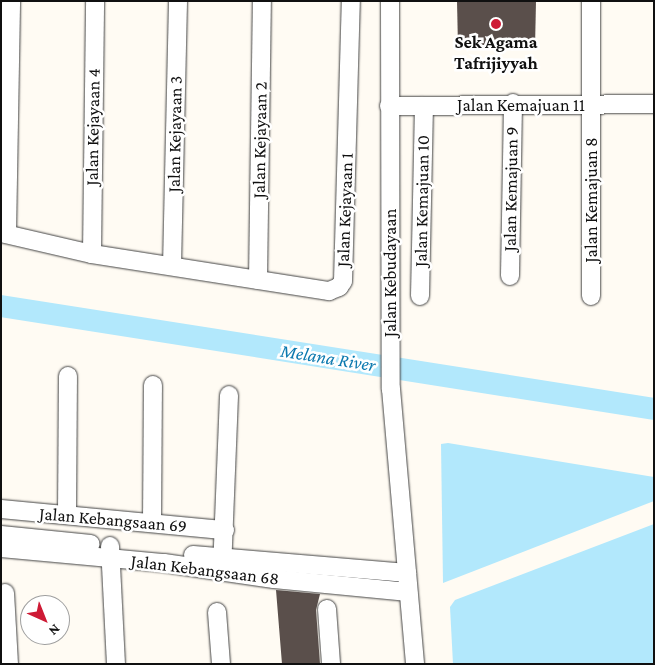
<!DOCTYPE html>
<style>
body{margin:0}
#map{position:relative;width:655px;height:665px;overflow:hidden;background:#fffbf3;font-family:"Crimson Pro",serif}
div>[style]{position:absolute}
.water>*{inset:0;background:#b2e8fc}
.river>*{height:22px;margin:-11px;padding:0 11px;transform-origin:11px;border-radius:11px;background:#b2e8fc}
.building>*{inset:0;background:#5a4f4b}
.roads{filter:drop-shadow(0 0 1px #434343) drop-shadow(0 0 1px #434343)}
.minor>*{height:18px;margin:-9px;padding:0 9px;transform-origin:9px;border-radius:9px;background:#fff}
.dots>*{width:14px;height:14px;translate:-50% -50%;box-sizing:border-box;border:2px solid #fff;border-radius:50%}
span{translate:-50% -50%;white-space:nowrap;text-align:center;line-height:1.15;-webkit-text-stroke:5px #fff;paint-order:stroke}
.poi-label{font-size:18px;color:#101010;font-weight:700}
.street-label{font-size:18px;color:#101010}
.water-label{font-size:19px;color:#0c79af;font-style:italic}
.frame{position:absolute;inset:0;border:2px solid #101010;pointer-events:none}
.north{position:absolute;left:20px;top:595px;width:50px;height:50px;box-sizing:border-box;background:#fff;border:1px solid #9f9f9f;border-radius:50%;rotate:136deg;font-size:14px;font-weight:700;line-height:20px;text-align:center;color:#101010}
.north::after{content:'';display:block;margin:auto;width:18px;height:22px;background:#ce1a35;clip-path:polygon(50% 0,100% 100%,50% 72%,0 100%)}
</style>
<div id="map">
<div class="water">
<div style="clip-path:polygon(448px 443px,654px 477px,654px 501px,443px 583px,441px 444px)"></div>
<div style="clip-path:polygon(654px 524px,654px 664px,453px 664px,450px 607px,455px 600px)"></div>
</div>
<div class="river">
<div style="left:1px;top:306px;width:661px;rotate:8.96deg"></div>
</div>
<div class="building">
<div style="clip-path:polygon(457px 1px,536px 1px,535px 48px,458px 47px)"></div>
<div style="clip-path:polygon(276px 590px,320px 594px,316px 610px,320px 664px,282px 664px)"></div>
</div>
<div class="roads">
<div class="minor">
<div style="left:390px;top:1px;width:388px;rotate:89.9deg"></div>
<div style="left:391px;top:389px;width:276px;rotate:85deg"></div>
<div style="left:389px;top:106px;width:265px;rotate:-0.4deg"></div>
<div style="left:1px;top:233px;width:93px;rotate:13deg"></div>
<div style="left:92px;top:254px;width:240px;rotate:8.9deg"></div>
<div style="left:329px;top:291px;width:11px;rotate:-22deg"></div>
<div style="left:339px;top:287px;width:7px;rotate:-56deg"></div>
<div style="left:343px;top:281px;width:280px;rotate:-88.4deg"></div>
<div style="left:7px;top:234px;width:233px;rotate:-89deg"></div>
<div style="left:92px;top:254px;width:253px;rotate:-89.3deg"></div>
<div style="left:172px;top:266px;width:265px;rotate:-88.7deg"></div>
<div style="left:510px;top:276px;width:173px;rotate:-89deg"></div>
<div style="left:258px;top:280px;width:279px;rotate:-89.2deg"></div>
<div style="left:420px;top:296px;width:190px;rotate:-88.8deg"></div>
<div style="left:591px;top:296px;width:295px;rotate:-90deg"></div>
<div style="left:1px;top:509px;width:225px;rotate:5.4deg"></div>
<div style="left:67px;top:515px;width:139px;rotate:-89.6deg"></div>
<div style="left:152px;top:523px;width:138px;rotate:-89.6deg"></div>
<div style="left:1px;top:535px;width:90px;rotate:5.7deg"></div>
<div style="left:110px;top:546px;width:118px;rotate:87.1deg"></div>
<div style="left:1px;top:548px;width:164px;rotate:5.3deg"></div>
<div style="left:164px;top:563px;width:111px;rotate:8.3deg"></div>
<div style="left:274px;top:579px;width:135px;rotate:5.5deg"></div>
<div style="left:193px;top:555px;width:215px;rotate:4.8deg"></div>
<div style="left:222px;top:570px;width:175px;rotate:-87.7deg"></div>
<div style="left:5px;top:593px;width:71px;rotate:86.8deg"></div>
<div style="left:327px;top:609px;width:55px;rotate:85.8deg"></div>
<div style="left:217px;top:612px;width:52px;rotate:85.6deg"></div>
</div>
</div>
<div class="dots">
<div style="left:496px;top:24px;background:#ce1a35"></div>
</div>
<div class="poi-label">
<span style="left:496px;top:53px">Sek Agama<br>Tafrijiyyah</span>
</div>
<div class="street-label">
<span style="left:521px;top:105px">Jalan Kemajuan 11</span>
<span style="left:93px;top:127px;rotate:-89deg">Jalan Kejayaan 4</span>
<span style="left:175px;top:134px;rotate:-89deg">Jalan Kejayaan 3</span>
<span style="left:260px;top:140px;rotate:-89deg">Jalan Kejayaan 2</span>
<span style="left:511px;top:189px;rotate:-89deg">Jalan Kemajuan 9</span>
<span style="left:591px;top:200px;rotate:-90deg">Jalan Kemajuan 8</span>
<span style="left:422px;top:201px;rotate:-89deg">Jalan Kemajuan 10</span>
<span style="left:345px;top:210px;rotate:-88deg">Jalan Kejayaan 1</span>
<span style="left:390px;top:273px;rotate:-90deg">Jalan Kebudayaan</span>
<span style="left:113px;top:520px;rotate:5deg">Jalan Kebangsaan 69</span>
<span style="left:205px;top:570px;rotate:7deg">Jalan Kebangsaan 68</span>
</div>
<div class="water-label">
<span style="left:328px;top:358px;rotate:9deg">Melana River</span>
</div>
<div class="frame"></div>
<div class="north">N</div>
</div>
